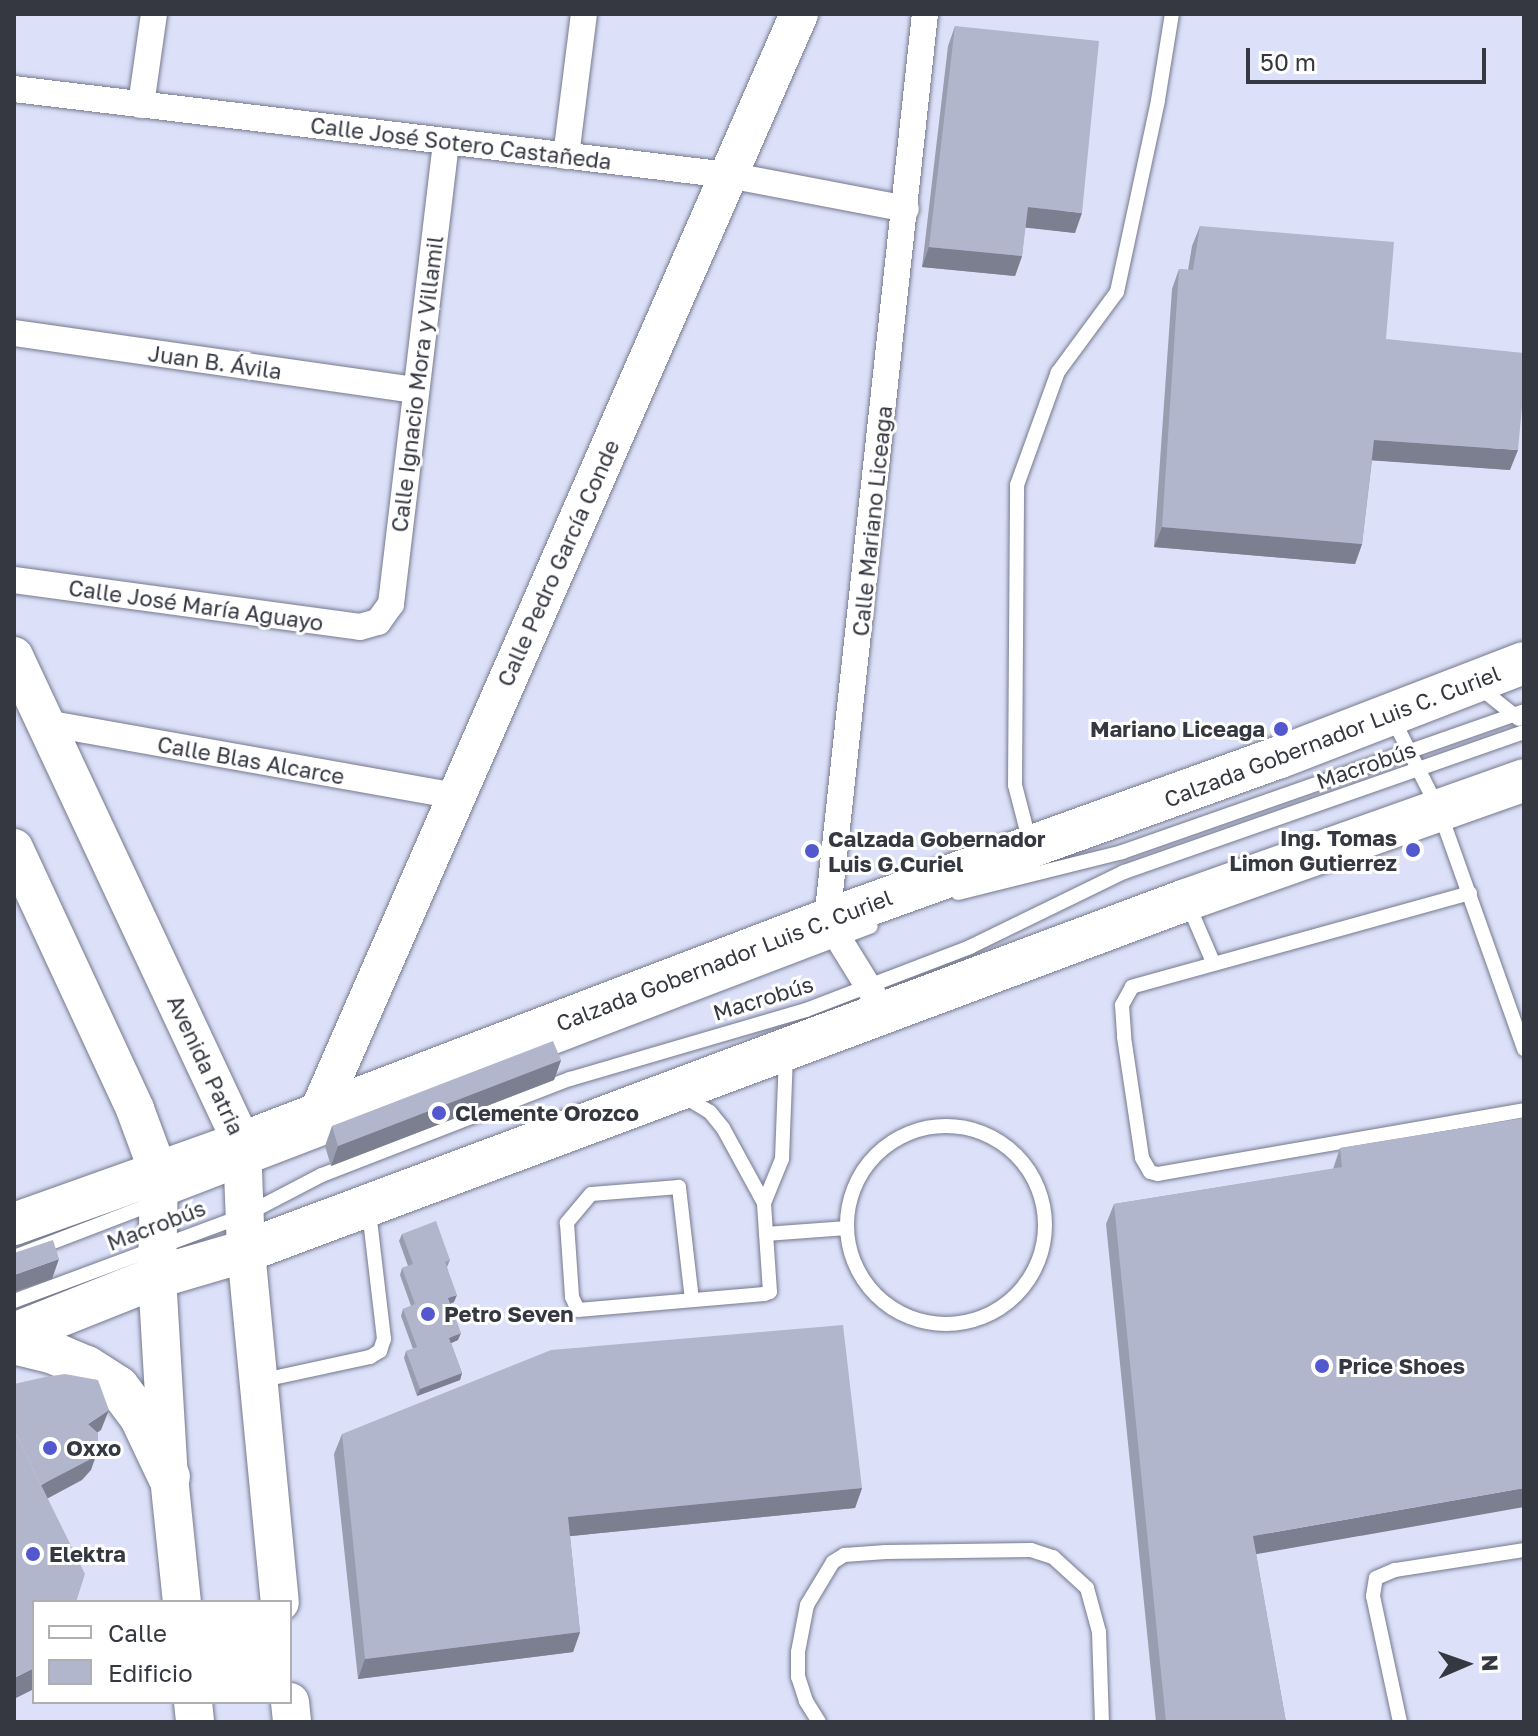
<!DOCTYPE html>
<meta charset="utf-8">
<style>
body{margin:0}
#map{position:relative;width:1538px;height:1736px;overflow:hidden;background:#dce1f9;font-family:"Golos Text",sans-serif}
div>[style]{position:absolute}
.roads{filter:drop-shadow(0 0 2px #75798e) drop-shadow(0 0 2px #75798e)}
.lane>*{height:14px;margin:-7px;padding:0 7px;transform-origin:7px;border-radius:7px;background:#fff}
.lane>.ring{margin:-7px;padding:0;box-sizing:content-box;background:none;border:14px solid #fff;border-radius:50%}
.street>*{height:26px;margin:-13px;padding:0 13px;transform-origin:13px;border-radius:13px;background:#fff}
.secondary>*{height:38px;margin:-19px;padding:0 19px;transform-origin:19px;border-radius:19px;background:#fff}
.primary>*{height:42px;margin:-21px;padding:0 21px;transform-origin:21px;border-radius:21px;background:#fff}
.wall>*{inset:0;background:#989db0}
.shaded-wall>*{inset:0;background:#7c7f90}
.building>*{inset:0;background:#b1b6cd}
.dots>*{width:22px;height:22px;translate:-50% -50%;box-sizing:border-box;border:4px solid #fff;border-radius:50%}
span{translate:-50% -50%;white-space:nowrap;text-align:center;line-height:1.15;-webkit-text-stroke:6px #fff;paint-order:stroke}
.street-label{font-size:22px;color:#353741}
.poi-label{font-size:22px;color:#353741;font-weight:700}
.right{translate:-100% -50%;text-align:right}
.left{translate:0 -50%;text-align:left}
.frame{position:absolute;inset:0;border:16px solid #353741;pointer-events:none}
.legend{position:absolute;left:32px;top:1600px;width:260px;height:104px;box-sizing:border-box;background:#fff;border:2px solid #aeafb3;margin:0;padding:10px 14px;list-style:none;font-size:24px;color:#353741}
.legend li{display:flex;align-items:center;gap:16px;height:40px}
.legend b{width:40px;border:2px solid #aeafb3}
.north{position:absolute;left:1426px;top:1624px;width:80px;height:80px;-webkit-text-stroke:6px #fff;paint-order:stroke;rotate:88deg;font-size:22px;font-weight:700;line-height:32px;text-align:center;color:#353741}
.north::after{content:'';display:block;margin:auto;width:28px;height:36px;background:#353741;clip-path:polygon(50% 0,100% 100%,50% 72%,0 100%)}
.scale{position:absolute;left:1246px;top:48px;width:240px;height:36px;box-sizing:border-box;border:4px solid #353741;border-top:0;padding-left:10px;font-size:24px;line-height:28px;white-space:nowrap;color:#353741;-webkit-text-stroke:6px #fff;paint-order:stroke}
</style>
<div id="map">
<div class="roads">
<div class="lane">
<div style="left:1479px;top:687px;width:51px;rotate:38.7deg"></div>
<div style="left:1393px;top:719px;width:102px;rotate:63.2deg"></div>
<div style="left:1439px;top:810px;width:254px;rotate:70.4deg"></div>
<div style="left:1030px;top:843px;width:60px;rotate:-104.5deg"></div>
<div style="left:1015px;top:785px;width:300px;rotate:-89.6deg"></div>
<div style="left:1017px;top:485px;width:120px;rotate:-70.1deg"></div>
<div style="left:1058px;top:372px;width:99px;rotate:-53.6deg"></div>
<div style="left:1117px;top:292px;width:196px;rotate:-77.9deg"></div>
<div style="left:1158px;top:100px;width:87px;rotate:-80.8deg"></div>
<div style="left:958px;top:893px;width:169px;rotate:-14deg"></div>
<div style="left:1122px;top:852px;width:426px;rotate:-19.3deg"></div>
<div style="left:1470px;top:893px;width:351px;rotate:164.5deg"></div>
<div style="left:1132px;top:987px;width:21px;rotate:119deg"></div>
<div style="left:1122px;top:1005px;width:32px;rotate:86deg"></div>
<div style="left:1124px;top:1037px;width:122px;rotate:81.5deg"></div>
<div style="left:1142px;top:1158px;width:16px;rotate:60deg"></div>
<div style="left:1150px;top:1172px;width:8px;rotate:14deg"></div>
<div style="left:1158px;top:1174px;width:372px;rotate:-9.9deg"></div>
<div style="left:1188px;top:904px;width:63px;rotate:66.7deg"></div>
<div style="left:539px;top:1053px;width:355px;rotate:-20.9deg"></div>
<div style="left:685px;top:1097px;width:29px;rotate:31deg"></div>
<div style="left:710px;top:1112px;width:21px;rotate:51deg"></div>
<div style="left:723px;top:1128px;width:85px;rotate:61.3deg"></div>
<div class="ring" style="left:847px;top:1126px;width:184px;height:184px"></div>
<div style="left:766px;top:1234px;width:81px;rotate:-4.2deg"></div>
<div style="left:14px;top:1257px;width:355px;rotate:-21deg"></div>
<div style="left:692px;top:1300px;width:114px;rotate:-96.6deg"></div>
<div style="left:679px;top:1187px;width:88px;rotate:175.5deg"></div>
<div style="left:591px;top:1194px;width:38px;rotate:130deg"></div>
<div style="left:567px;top:1223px;width:74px;rotate:86.1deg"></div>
<div style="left:572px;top:1297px;width:14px;rotate:65deg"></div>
<div style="left:578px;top:1310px;width:187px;rotate:-4.9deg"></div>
<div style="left:764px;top:1294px;width:6px;rotate:-18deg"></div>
<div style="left:770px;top:1292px;width:89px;rotate:-93.9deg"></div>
<div style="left:764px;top:1203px;width:48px;rotate:-67.8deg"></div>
<div style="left:782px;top:1159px;width:103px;rotate:-87.8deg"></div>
<div style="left:14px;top:1301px;width:246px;rotate:-20.4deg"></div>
<div style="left:245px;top:1215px;width:87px;rotate:-27.5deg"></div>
<div style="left:322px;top:1175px;width:266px;rotate:-21.2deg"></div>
<div style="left:570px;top:1079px;width:246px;rotate:-16.3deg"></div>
<div style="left:806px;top:1010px;width:176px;rotate:-21deg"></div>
<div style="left:970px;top:947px;width:171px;rotate:-26deg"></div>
<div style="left:1124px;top:872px;width:424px;rotate:-19.3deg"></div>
<div style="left:259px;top:1381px;width:114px;rotate:-12.2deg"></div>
<div style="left:370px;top:1357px;width:12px;rotate:-31deg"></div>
<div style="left:380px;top:1351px;width:13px;rotate:-72deg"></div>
<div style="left:384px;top:1339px;width:129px;rotate:-96.7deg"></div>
<div style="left:819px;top:1722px;width:25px;rotate:-122deg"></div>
<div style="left:806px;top:1701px;width:25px;rotate:-108deg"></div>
<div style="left:798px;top:1677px;width:25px;rotate:-90deg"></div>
<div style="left:798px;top:1652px;width:48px;rotate:-79.2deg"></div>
<div style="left:807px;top:1605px;width:50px;rotate:-58.8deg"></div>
<div style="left:833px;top:1562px;width:13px;rotate:-32deg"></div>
<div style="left:844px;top:1555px;width:42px;rotate:-4.1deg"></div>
<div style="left:886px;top:1552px;width:145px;rotate:-0.8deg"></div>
<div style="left:1031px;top:1550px;width:23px;rotate:18deg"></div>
<div style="left:1053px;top:1557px;width:46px;rotate:42.4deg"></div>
<div style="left:1087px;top:1588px;width:46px;rotate:74.7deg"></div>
<div style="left:1099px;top:1632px;width:90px;rotate:88.1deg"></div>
<div style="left:1400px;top:1722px;width:129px;rotate:-102.1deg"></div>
<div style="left:1373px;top:1596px;width:18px;rotate:-81deg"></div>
<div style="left:1376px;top:1578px;width:21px;rotate:-23deg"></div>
<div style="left:1395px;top:1570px;width:131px;rotate:-8.8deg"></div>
</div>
<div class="street">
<div style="left:14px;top:89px;width:719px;rotate:6.87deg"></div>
<div style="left:728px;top:175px;width:181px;rotate:10.8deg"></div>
<div style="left:141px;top:105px;width:92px;rotate:-81.9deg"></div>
<div style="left:566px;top:156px;width:143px;rotate:-82.8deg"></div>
<div style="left:14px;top:333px;width:405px;rotate:8.1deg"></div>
<div style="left:14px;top:580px;width:349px;rotate:7.7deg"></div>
<div style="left:360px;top:627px;width:19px;rotate:-16deg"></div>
<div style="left:378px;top:622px;width:22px;rotate:-54deg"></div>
<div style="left:391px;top:604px;width:466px;rotate:-83.2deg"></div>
<div style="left:46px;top:723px;width:415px;rotate:10.1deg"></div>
<div style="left:884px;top:1012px;width:108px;rotate:-121.8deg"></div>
<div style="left:827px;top:920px;width:911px;rotate:-83.83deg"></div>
</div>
<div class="secondary">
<div style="left:14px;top:656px;width:538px;rotate:64.91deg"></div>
<div style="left:242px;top:1143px;width:108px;rotate:87.9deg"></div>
<div style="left:246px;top:1251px;width:353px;rotate:84.5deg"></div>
<div style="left:14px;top:848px;width:288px;rotate:65.1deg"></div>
<div style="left:135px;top:1109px;width:69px;rotate:69.7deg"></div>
<div style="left:159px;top:1174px;width:103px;rotate:91.1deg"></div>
<div style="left:157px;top:1277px;width:200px;rotate:86.6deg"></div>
<div style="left:169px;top:1477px;width:126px;rotate:84.1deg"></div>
<div style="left:318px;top:1113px;width:1200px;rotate:-66.36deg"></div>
<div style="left:193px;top:1702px;width:20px;rotate:84deg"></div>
<div style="left:290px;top:1702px;width:20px;rotate:84deg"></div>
</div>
<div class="primary">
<div style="left:14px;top:1224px;width:242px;rotate:-19.6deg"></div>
<div style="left:242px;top:1143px;width:626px;rotate:-20.87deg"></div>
<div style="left:827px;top:920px;width:481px;rotate:-19.8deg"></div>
<div style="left:1280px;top:757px;width:261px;rotate:-21.1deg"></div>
<div style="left:14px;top:1334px;width:154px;rotate:-21.7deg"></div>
<div style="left:157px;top:1277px;width:93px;rotate:-16.3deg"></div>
<div style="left:246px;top:1251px;width:1003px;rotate:-20.48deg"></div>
<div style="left:1186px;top:900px;width:359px;rotate:-19.5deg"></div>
<div style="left:14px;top:1343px;width:38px;rotate:14deg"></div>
<div style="left:51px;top:1352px;width:39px;rotate:23deg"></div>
<div style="left:87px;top:1367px;width:37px;rotate:33deg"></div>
<div style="left:118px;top:1387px;width:39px;rotate:53deg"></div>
<div style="left:141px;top:1418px;width:65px;rotate:64.6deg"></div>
</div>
</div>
<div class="wall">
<div style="clip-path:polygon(955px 26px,1075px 233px,1025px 227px,1022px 256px,1015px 276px,922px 267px,948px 46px)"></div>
<div style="clip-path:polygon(1200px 226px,1386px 339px,1510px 470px,1372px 460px,1362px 544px,1355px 564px,1154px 547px,1172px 289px,1179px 269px,1188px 270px,1192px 246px)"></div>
<div style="clip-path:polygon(561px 1060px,554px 1080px,331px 1166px,325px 1146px,332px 1126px)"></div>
<div style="clip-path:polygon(1524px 1118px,1256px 1554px,1286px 1722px,1156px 1722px,1106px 1224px,1114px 1204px,1333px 1169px,1340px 1148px)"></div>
<div style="clip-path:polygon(402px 1234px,450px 1260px,447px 1267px,454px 1302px,450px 1304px,458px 1340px,451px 1343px,462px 1373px,460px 1380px,417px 1396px,404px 1358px,406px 1351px,413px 1349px,401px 1316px,403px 1309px,411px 1306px,400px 1275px,402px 1268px,408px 1266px,399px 1241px)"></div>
<div style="clip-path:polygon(342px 1434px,862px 1488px,855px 1508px,570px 1536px,580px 1632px,573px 1652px,358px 1679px,334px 1454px)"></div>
</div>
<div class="shaded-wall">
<div style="clip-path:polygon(1028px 207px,1082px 213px,1075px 233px,1020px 227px)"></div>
<div style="clip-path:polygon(929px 247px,1022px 256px,1015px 276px,922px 267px)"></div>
<div style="clip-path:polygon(1374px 440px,1518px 450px,1510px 470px,1367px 460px)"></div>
<div style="clip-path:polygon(1162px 527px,1362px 544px,1355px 564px,1154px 547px)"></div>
<div style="clip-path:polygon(561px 1060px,554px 1080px,331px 1166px,338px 1146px)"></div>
<div style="clip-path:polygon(59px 1259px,52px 1279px,14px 1292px,14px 1275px)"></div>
<div style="clip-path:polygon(457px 1295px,454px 1302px,446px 1305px,448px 1298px)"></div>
<div style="clip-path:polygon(461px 1333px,458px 1340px,447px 1345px,449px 1338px)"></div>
<div style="clip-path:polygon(462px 1373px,460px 1380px,417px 1396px,420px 1389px)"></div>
<div style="clip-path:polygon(109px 1410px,101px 1430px,81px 1444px,88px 1424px)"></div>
<div style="clip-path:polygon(98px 1450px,91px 1470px,82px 1480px,28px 1509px,35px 1489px)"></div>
<div style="clip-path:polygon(862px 1488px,855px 1508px,561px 1537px,568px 1517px)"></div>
<div style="clip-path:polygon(1524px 1488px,1524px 1507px,1246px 1556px,1253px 1536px)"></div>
<div style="clip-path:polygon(580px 1632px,573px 1652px,358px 1679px,365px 1659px)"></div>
<div style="clip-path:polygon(34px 1668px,34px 1689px,14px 1699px,14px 1678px)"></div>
</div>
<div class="building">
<div style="clip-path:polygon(955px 26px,1099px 41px,1082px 213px,1028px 207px,1022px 256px,929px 247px)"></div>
<div style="clip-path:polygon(1200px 226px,1394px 242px,1386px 339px,1524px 353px,1524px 385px,1518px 450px,1374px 440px,1362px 544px,1162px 527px,1179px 269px,1193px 270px)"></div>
<div style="clip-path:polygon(553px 1041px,561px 1060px,338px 1146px,332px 1126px)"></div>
<div style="clip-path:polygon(1524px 1118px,1524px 1488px,1253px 1536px,1286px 1722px,1166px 1722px,1114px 1204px,1342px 1167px,1340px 1148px)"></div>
<div style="clip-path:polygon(436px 1221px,450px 1260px,445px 1262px,457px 1295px,448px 1298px,461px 1333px,449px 1338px,462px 1373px,420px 1389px,406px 1351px,417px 1347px,403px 1309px,415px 1304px,402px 1268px,413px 1264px,402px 1234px)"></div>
<div style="clip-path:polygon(53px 1240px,59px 1259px,14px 1275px,14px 1253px)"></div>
<div style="clip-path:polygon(843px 1325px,862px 1488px,568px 1517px,580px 1632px,365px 1659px,342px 1434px,551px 1350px)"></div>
<div style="clip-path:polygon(65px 1374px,98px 1380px,109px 1410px,88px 1424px,98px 1433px,98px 1450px,89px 1460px,41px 1485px,14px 1430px,14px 1384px,45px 1377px)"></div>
<div style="clip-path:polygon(14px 1430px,85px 1574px,76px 1602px,34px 1602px,34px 1668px,14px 1678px)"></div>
</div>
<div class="dots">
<div style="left:1281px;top:729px;background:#5358ce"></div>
<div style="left:1413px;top:850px;background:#5358ce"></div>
<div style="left:812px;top:851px;background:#5358ce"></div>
<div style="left:439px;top:1113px;background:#5358ce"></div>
<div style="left:428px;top:1314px;background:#5358ce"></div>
<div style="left:1322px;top:1366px;background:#5358ce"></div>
<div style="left:50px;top:1448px;background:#5358ce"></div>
<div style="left:33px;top:1554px;background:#5358ce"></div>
</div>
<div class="street-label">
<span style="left:461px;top:143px;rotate:7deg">Calle José Sotero Castañeda</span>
<span style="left:215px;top:362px;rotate:8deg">Juan B. Ávila</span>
<span style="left:417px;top:384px;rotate:-83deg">Calle Ignacio Mora y Villamil</span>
<span style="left:872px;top:521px;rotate:-84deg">Calle Mariano Liceaga</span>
<span style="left:558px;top:563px;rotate:-66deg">Calle Pedro García Conde</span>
<span style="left:196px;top:605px;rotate:8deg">Calle José María Aguayo</span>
<span style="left:1332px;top:736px;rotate:-21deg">Calzada Gobernador Luis C. Curiel</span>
<span style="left:251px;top:760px;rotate:10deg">Calle Blas Alcarce</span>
<span style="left:1366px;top:765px;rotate:-19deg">Macrobús</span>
<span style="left:724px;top:960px;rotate:-21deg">Calzada Gobernador Luis C. Curiel</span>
<span style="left:763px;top:998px;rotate:-17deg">Macrobús</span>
<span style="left:206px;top:1065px;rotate:65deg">Avenida Patria</span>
<span style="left:156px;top:1225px;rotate:-21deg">Macrobús</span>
</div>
<div class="poi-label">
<span class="right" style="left:1265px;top:729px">Mariano Liceaga</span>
<span class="right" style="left:1397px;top:850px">Ing. Tomas<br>Limon Gutierrez</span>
<span class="left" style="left:828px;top:851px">Calzada Gobernador<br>Luis G.Curiel</span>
<span class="left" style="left:455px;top:1113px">Clemente Orozco</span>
<span class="left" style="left:444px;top:1314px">Petro Seven</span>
<span class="left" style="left:1338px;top:1366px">Price Shoes</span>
<span class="left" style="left:66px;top:1448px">Oxxo</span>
<span class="left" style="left:49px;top:1554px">Elektra</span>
</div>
<div class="frame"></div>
<ul class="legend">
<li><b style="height:10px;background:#fff"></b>Calle</li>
<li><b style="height:22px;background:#b1b6cd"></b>Edificio</li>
</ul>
<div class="north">N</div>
<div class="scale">50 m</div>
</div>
